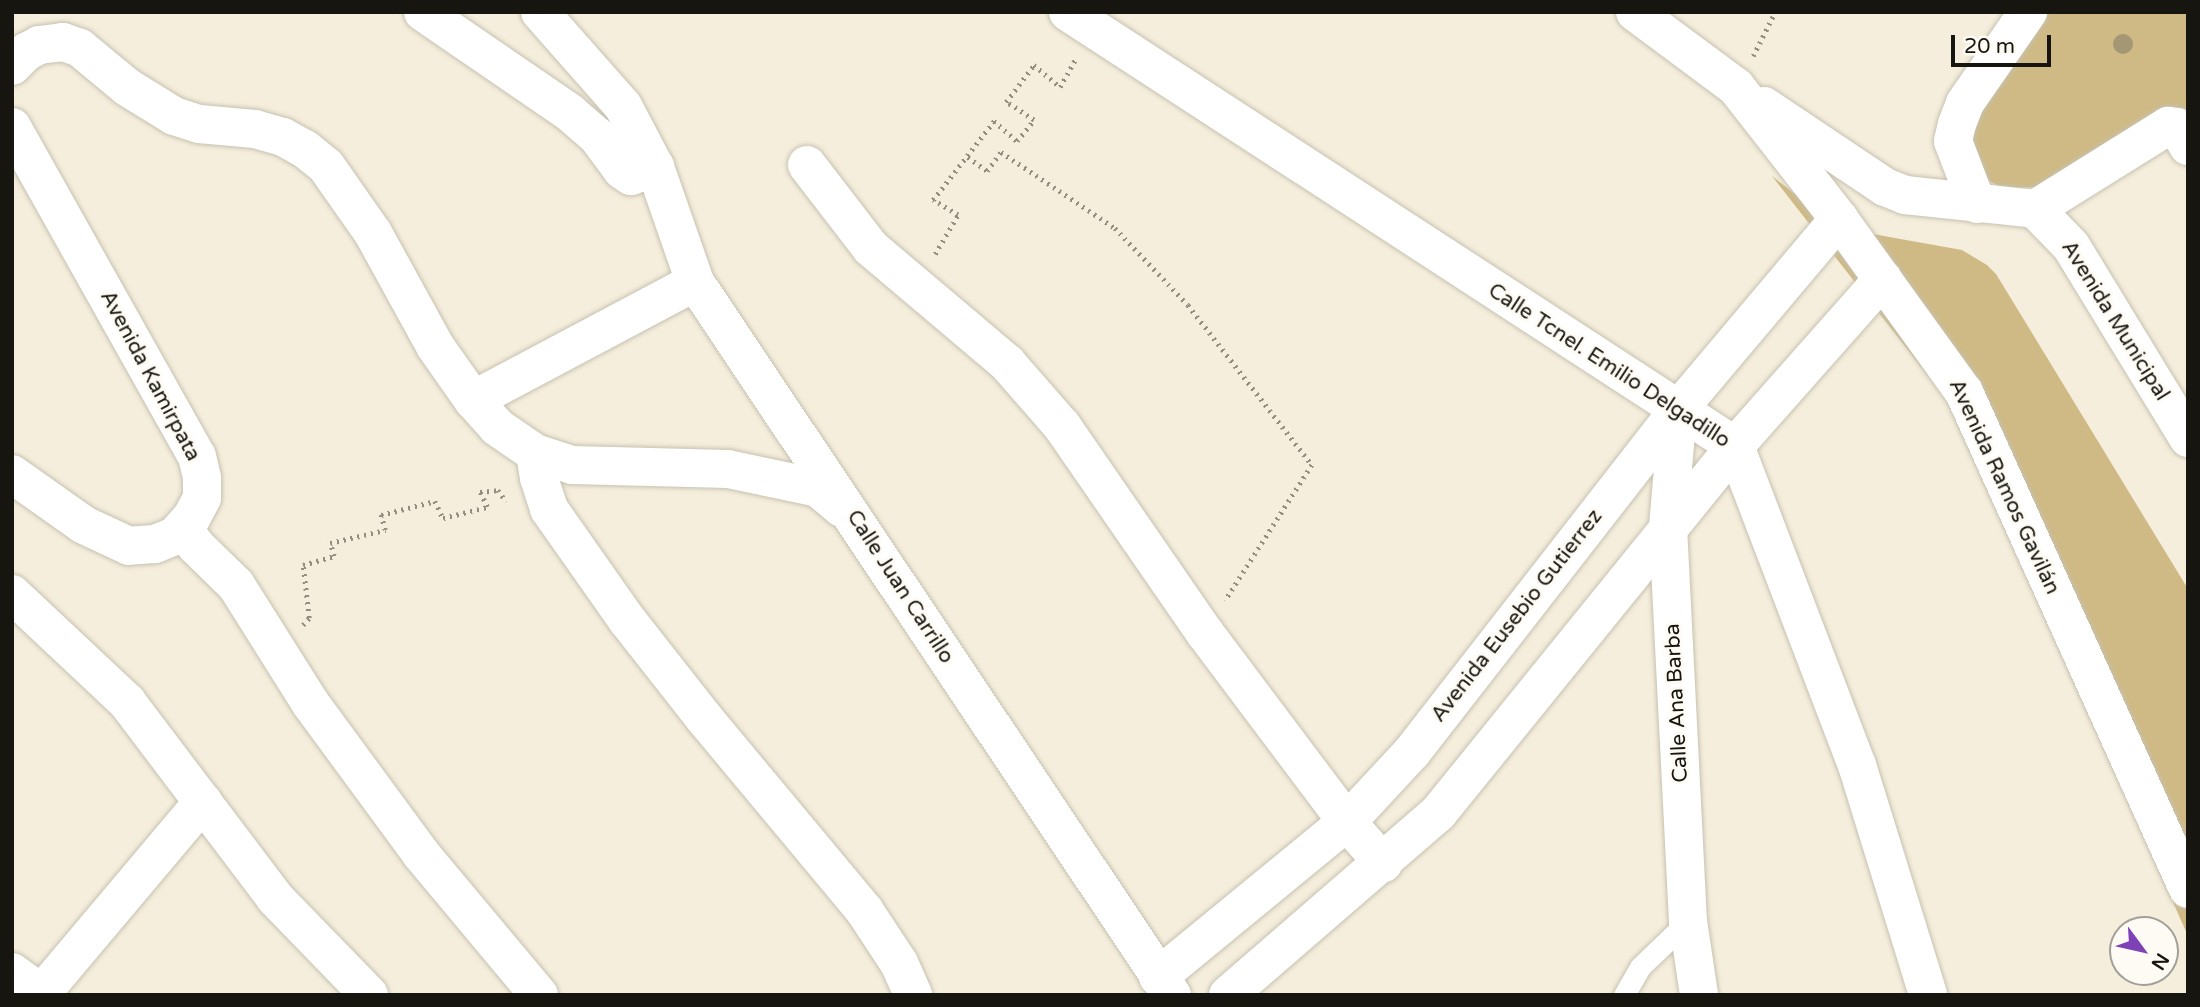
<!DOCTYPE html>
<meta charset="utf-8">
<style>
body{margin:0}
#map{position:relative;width:2200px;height:1007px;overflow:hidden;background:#f5eedd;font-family:"Varela Round",sans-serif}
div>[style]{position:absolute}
.green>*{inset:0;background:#cfba85}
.path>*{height:4.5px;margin-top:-2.25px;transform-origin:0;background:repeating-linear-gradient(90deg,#938e82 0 2px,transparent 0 7px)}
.roads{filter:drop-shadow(0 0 2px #c7c1b0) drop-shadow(0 0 2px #c7c1b0)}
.lane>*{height:21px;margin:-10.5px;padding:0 10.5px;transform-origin:10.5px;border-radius:10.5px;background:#fff}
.street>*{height:38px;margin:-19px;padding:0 19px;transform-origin:19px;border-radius:19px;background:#fff}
.trees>*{width:20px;height:20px;margin:-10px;border-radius:50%;background:#a39774}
span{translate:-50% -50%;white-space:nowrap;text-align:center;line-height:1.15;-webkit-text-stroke:6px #fefbf5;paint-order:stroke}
.street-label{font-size:21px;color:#17150f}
.frame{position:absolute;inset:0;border:14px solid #17150f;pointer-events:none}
.north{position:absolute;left:2109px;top:916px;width:70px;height:70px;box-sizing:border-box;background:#fefbf5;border:2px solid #a29f99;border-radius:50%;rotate:123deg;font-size:19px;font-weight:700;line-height:28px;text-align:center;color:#17150f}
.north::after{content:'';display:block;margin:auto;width:24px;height:32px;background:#7e41b6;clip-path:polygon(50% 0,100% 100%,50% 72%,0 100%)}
.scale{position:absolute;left:1951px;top:35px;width:100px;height:32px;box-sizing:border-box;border:4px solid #17150f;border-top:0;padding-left:9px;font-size:21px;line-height:24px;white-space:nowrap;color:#17150f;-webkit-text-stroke:5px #fefbf5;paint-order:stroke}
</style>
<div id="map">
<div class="green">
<div style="clip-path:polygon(2048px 12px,2188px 12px,2188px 123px,2040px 187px,2004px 188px,1988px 181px,1978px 168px,1970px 128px)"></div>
<div style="clip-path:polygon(1772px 176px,1839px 228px,1962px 250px,1987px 265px,1996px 274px,2188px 589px,2188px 936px,1954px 409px)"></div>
</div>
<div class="path">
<div style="left:1753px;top:56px;width:49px;rotate:-63.4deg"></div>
<div style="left:968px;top:157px;width:24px;rotate:36deg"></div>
<div style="left:987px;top:171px;width:24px;rotate:-54deg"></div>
<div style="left:1001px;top:152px;width:137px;rotate:33.7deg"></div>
<div style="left:1115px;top:228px;width:106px;rotate:46.5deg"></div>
<div style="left:1188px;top:305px;width:202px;rotate:52.2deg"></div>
<div style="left:1312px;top:465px;width:161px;rotate:122.6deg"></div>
<div style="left:935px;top:254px;width:45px;rotate:-59.5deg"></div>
<div style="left:958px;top:215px;width:29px;rotate:-149deg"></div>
<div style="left:933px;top:200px;width:100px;rotate:-52.3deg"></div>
<div style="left:994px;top:121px;width:30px;rotate:41deg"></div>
<div style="left:1017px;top:141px;width:27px;rotate:-51deg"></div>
<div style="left:1034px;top:120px;width:33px;rotate:-147deg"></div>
<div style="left:1006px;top:102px;width:46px;rotate:-52.9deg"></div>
<div style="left:1034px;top:65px;width:34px;rotate:40deg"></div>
<div style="left:1060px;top:87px;width:31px;rotate:-61deg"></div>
<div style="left:303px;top:625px;width:9px;rotate:-49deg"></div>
<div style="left:309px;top:618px;width:53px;rotate:-96.5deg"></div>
<div style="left:303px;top:565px;width:32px;rotate:-16deg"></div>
<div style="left:334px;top:556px;width:14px;rotate:-107deg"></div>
<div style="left:330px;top:543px;width:57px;rotate:-13.3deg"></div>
<div style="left:385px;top:530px;width:16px;rotate:-105deg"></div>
<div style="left:381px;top:515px;width:56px;rotate:-14.5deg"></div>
<div style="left:435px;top:501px;width:19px;rotate:65deg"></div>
<div style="left:443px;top:518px;width:45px;rotate:-14deg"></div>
<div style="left:487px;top:507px;width:17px;rotate:-115deg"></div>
<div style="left:480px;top:492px;width:18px;rotate:-6deg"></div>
<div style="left:498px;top:490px;width:14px;rotate:54deg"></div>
</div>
<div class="roads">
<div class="lane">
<div style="left:1624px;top:995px;width:32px;rotate:-60deg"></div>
<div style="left:1640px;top:967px;width:66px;rotate:-43.8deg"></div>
</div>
<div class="street">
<div style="left:423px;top:12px;width:177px;rotate:34.4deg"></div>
<div style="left:569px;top:112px;width:37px;rotate:41deg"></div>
<div style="left:597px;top:136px;width:42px;rotate:53.7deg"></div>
<div style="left:622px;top:170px;width:11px;rotate:34deg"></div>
<div style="left:631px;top:176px;width:26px;rotate:-21deg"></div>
<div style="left:540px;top:12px;width:125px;rotate:48.6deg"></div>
<div style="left:623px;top:106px;width:69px;rotate:62.3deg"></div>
<div style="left:655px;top:167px;width:122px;rotate:70.8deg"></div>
<div style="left:695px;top:282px;width:858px;rotate:56.22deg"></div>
<div style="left:1068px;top:12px;width:796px;rotate:33.05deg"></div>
<div style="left:1735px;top:446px;width:342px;rotate:69.1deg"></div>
<div style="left:1857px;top:765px;width:241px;rotate:72.8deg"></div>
<div style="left:1635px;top:12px;width:126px;rotate:36.6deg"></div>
<div style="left:1736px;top:87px;width:167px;rotate:52deg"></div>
<div style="left:1839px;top:219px;width:213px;rotate:54.2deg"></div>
<div style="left:1964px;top:392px;width:545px;rotate:65.74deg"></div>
<div style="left:12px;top:66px;width:20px;rotate:-45deg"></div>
<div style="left:26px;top:52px;width:15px;rotate:-28deg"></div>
<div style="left:39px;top:45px;width:24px;rotate:-7deg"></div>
<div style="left:63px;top:42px;width:18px;rotate:19deg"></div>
<div style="left:80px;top:48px;width:61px;rotate:39.7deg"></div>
<div style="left:127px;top:87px;width:55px;rotate:31.7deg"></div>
<div style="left:174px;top:116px;width:26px;rotate:18deg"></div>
<div style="left:199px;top:124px;width:56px;rotate:5.1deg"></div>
<div style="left:255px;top:129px;width:29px;rotate:16deg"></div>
<div style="left:283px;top:137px;width:25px;rotate:29deg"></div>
<div style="left:305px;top:149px;width:27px;rotate:39deg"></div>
<div style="left:326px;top:166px;width:82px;rotate:55deg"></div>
<div style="left:373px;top:233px;width:129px;rotate:61.2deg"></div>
<div style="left:435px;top:346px;width:66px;rotate:54.9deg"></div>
<div style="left:473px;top:400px;width:36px;rotate:48deg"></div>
<div style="left:497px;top:427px;width:46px;rotate:34.4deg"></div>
<div style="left:535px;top:453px;width:39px;rotate:18deg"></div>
<div style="left:572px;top:465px;width:156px;rotate:1.5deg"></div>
<div style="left:728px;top:469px;width:92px;rotate:11.9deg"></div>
<div style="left:818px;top:488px;width:31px;rotate:40deg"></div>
<div style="left:1764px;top:106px;width:146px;rotate:33.8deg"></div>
<div style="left:1885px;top:187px;width:22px;rotate:22deg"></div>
<div style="left:1905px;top:195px;width:131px;rotate:6.1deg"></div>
<div style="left:12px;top:127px;width:377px;rotate:60.7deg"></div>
<div style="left:197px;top:456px;width:23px;rotate:77deg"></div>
<div style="left:202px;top:478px;width:20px;rotate:90deg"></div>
<div style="left:202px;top:498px;width:21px;rotate:118deg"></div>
<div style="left:192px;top:517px;width:25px;rotate:132deg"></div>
<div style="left:175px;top:536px;width:22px;rotate:158deg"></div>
<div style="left:155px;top:544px;width:26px;rotate:176deg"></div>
<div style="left:129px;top:546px;width:50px;rotate:-155deg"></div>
<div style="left:84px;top:525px;width:88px;rotate:-144.7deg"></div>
<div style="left:807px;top:165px;width:105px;rotate:52.4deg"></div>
<div style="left:871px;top:248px;width:178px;rotate:40.2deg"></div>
<div style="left:1007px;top:363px;width:84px;rotate:48.9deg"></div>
<div style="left:1062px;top:426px;width:252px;rotate:55.4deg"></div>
<div style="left:1205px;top:633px;width:236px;rotate:53.1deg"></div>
<div style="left:1347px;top:822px;width:55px;rotate:48.7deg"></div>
<div style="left:1977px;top:204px;width:67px;rotate:-110.9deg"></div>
<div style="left:1953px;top:141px;width:17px;rotate:-77deg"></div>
<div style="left:1957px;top:124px;width:22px;rotate:-69deg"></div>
<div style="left:1965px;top:103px;width:111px;rotate:-55.3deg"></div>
<div style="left:2035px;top:209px;width:52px;rotate:45.8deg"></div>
<div style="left:2071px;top:246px;width:225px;rotate:58.6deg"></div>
<div style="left:2035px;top:209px;width:157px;rotate:-32deg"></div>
<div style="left:2168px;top:126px;width:9px;rotate:6deg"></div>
<div style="left:2177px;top:127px;width:22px;rotate:60deg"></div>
<div style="left:473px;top:400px;width:251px;rotate:-28deg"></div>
<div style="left:1678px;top:410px;width:117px;rotate:94.9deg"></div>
<div style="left:1668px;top:527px;width:395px;rotate:87.1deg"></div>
<div style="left:1688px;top:921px;width:75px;rotate:81.5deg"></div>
<div style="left:535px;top:453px;width:25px;rotate:81deg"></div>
<div style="left:539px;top:478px;width:33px;rotate:72deg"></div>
<div style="left:549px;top:509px;width:136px;rotate:54.9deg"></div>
<div style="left:627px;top:620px;width:125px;rotate:51.8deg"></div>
<div style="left:704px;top:718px;width:250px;rotate:50.2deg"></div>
<div style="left:864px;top:910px;width:64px;rotate:56.6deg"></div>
<div style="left:899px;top:963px;width:35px;rotate:66deg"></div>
<div style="left:184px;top:529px;width:21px;rotate:55deg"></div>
<div style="left:196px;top:546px;width:56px;rotate:44.3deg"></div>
<div style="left:236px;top:585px;width:141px;rotate:57.8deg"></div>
<div style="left:311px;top:704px;width:186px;rotate:53.7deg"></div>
<div style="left:421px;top:854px;width:184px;rotate:50.1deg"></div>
<div style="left:12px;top:594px;width:158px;rotate:43.2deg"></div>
<div style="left:127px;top:702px;width:246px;rotate:52.9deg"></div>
<div style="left:275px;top:898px;width:135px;rotate:45.9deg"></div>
<div style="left:12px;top:972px;width:39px;rotate:36deg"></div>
<div style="left:1158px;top:977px;width:244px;rotate:-39.4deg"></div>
<div style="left:1347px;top:822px;width:96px;rotate:-47.1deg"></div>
<div style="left:1412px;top:752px;width:433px;rotate:-52.1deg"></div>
<div style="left:1678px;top:410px;width:250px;rotate:-49.9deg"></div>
<div style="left:42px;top:993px;width:250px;rotate:-49.9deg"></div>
<div style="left:1228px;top:995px;width:279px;rotate:-40.9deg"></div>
<div style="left:1439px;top:812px;width:471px;rotate:-51deg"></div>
<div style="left:1735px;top:446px;width:223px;rotate:-48.5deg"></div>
</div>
</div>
<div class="trees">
<div style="left:2123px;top:44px"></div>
</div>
<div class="street-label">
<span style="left:2115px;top:321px;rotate:58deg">Avenida Municipal</span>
<span style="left:1609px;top:366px;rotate:33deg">Calle Tcnel. Emilio Delgadillo</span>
<span style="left:150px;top:376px;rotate:62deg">Avenida Kamirpata</span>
<span style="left:2004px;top:487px;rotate:65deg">Avenida Ramos Gavilán</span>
<span style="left:900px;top:587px;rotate:57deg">Calle Juan Carrillo</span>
<span style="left:1517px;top:616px;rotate:-52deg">Avenida Eusebio Gutierrez</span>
<span style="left:1677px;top:703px;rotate:-93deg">Calle Ana Barba</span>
</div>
<div class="frame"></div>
<div class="north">N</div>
<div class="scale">20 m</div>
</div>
